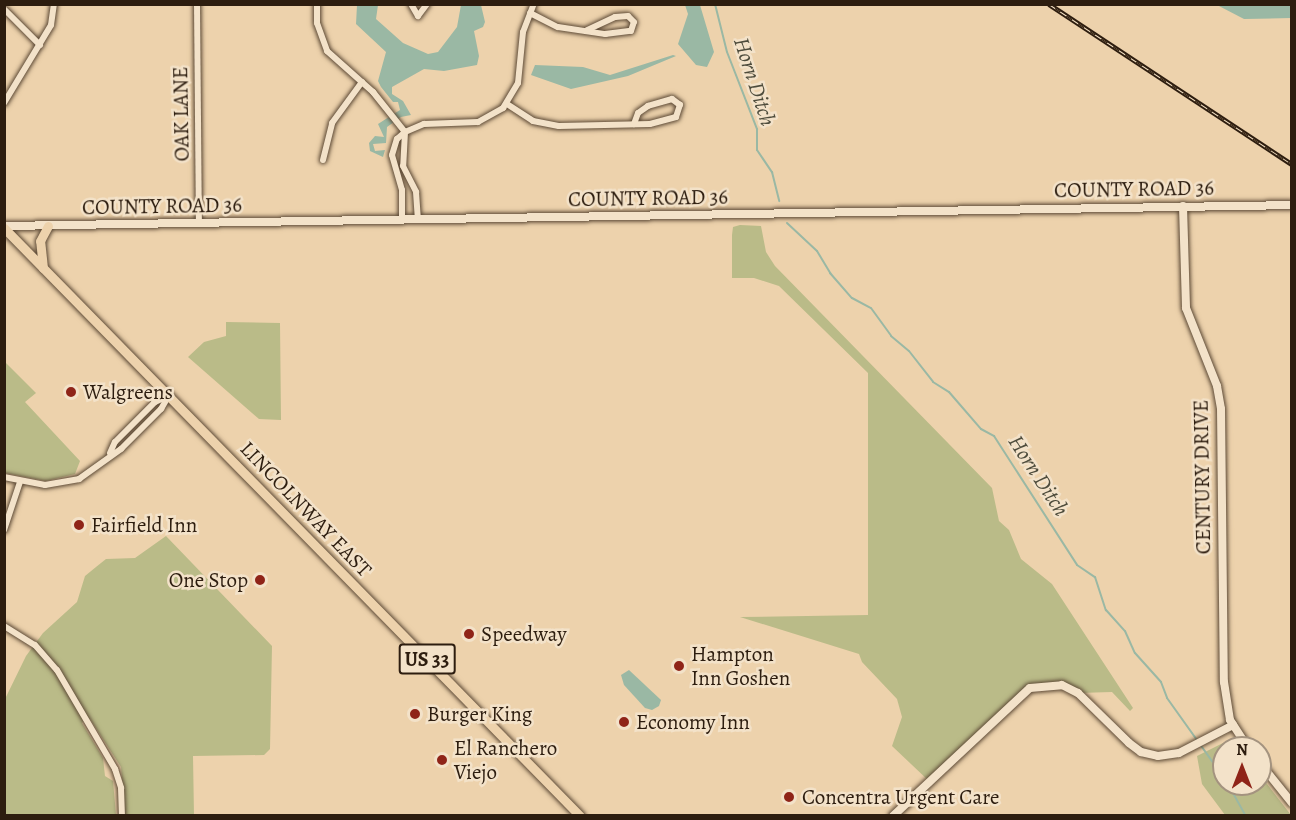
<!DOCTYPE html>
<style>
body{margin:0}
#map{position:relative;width:1296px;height:820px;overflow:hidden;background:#edd2ac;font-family:Alegreya,serif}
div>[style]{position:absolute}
.green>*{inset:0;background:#babb88}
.water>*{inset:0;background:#9ab8a4}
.stream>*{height:2px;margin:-1px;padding:0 1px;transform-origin:1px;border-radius:1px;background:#9ab8a4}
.roads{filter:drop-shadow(0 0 2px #5d4a36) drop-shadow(0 0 2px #5d4a36)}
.minor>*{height:6px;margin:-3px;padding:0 3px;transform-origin:3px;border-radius:3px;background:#f3e2c9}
.tertiary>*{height:8px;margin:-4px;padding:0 4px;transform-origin:4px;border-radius:4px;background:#f3e2c9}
.trunk>*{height:9px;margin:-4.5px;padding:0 4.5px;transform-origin:4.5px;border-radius:4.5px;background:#edd2ac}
.rail>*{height:4.5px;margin-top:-2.25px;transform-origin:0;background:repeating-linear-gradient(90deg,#f3e2c9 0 7px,#2d1d0f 0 14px);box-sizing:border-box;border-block:2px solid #2d1d0f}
.dots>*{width:16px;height:16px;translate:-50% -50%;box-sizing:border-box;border:3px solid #f3e2c9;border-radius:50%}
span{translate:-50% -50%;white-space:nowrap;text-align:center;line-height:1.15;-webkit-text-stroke:5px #f3e2c9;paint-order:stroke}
.shield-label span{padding:2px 4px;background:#f3e2c9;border:2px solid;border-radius:4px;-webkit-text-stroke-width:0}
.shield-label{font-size:20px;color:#2d1d0f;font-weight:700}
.street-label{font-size:21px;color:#2d1d0f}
.poi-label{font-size:21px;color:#2d1d0f}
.left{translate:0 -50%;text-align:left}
.right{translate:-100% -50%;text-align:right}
.water-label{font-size:22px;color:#4e4c3c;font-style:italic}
.frame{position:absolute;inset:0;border:6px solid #2d1d0f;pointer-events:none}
.north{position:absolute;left:1212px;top:736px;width:60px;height:60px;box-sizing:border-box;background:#f3e2c9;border:2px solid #a4937f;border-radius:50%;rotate:0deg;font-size:16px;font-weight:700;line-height:24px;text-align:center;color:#2d1d0f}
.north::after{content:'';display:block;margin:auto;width:21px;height:27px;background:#8f2418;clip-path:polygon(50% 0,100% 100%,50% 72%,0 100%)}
</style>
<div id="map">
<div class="green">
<div style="clip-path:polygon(740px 225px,761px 226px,766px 252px,775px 266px,992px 488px,999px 521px,1009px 530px,1021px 559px,1052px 584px,1133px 708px,1130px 711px,1112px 692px,1078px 693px,1062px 685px,1030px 688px,930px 782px,892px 746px,902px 717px,897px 699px,862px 662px,859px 654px,740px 617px,868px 615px,868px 373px,779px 286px,754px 278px,732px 278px,732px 235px,733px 227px)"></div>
<div style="clip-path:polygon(226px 322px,280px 323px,281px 420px,259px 419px,188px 357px,204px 342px,226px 336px)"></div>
<div style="clip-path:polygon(4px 361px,36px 393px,25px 402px,80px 461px,75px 474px,46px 481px,5px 473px)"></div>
<div style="clip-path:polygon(166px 536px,272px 646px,270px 749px,264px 755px,193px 756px,194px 815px,125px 815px,121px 767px,90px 719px,86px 719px,82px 723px,103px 758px,105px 776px,113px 781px,116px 815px,5px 816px,5px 699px,26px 656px,43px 633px,77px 602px,85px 576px,96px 567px,106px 559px,135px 558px)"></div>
<div style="clip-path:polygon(1229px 740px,1239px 748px,1224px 748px,1224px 784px,1260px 784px,1260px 775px,1291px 815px,1225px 815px,1202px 784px,1197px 756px)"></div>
</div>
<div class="water">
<div style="clip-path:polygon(357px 5px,378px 5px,376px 19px,403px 43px,428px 54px,438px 52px,457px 27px,461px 5px,481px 5px,485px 22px,483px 27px,474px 31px,479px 56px,477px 65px,444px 71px,424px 69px,392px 87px,392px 94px,403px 101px,411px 115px,401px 117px,387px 127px,386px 143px,373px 144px,375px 151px,385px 150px,383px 157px,370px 151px,369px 143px,375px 136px,384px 137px,378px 124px,400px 110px,398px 102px,393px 102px,381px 87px,378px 81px,386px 52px,356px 24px)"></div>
<div style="clip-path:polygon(685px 5px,700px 5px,714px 52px,707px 67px,696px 65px,678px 44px,688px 14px)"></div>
<div style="clip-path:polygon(1217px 5px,1291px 5px,1291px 18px,1244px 19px)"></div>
<div style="clip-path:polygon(673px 55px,676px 56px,628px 76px,571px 89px,531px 75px,535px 65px,583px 67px,610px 75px)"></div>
<div style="clip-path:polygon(629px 670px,661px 700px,659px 706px,652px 710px,645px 708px,624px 685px,621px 675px)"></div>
</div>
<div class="stream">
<div style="left:715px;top:4px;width:49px;rotate:76deg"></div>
<div style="left:727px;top:52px;width:83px;rotate:68.7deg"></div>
<div style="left:757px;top:129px;width:21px;rotate:90deg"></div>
<div style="left:757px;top:150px;width:27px;rotate:56deg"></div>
<div style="left:772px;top:172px;width:30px;rotate:76deg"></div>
<div style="left:787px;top:223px;width:41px;rotate:43deg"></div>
<div style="left:817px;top:251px;width:26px;rotate:59deg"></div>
<div style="left:830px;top:273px;width:33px;rotate:49deg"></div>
<div style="left:852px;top:298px;width:21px;rotate:28deg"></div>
<div style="left:871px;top:308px;width:34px;rotate:54deg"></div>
<div style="left:891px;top:336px;width:23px;rotate:40deg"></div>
<div style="left:909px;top:351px;width:39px;rotate:52deg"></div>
<div style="left:933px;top:382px;width:19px;rotate:32deg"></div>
<div style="left:949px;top:392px;width:49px;rotate:49.1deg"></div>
<div style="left:981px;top:429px;width:15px;rotate:28deg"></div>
<div style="left:994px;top:436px;width:153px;rotate:57.2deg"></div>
<div style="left:1077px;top:565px;width:22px;rotate:34deg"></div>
<div style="left:1095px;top:577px;width:35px;rotate:72deg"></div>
<div style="left:1106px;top:610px;width:28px;rotate:48deg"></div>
<div style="left:1125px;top:631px;width:24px;rotate:66deg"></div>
<div style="left:1135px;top:653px;width:39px;rotate:48deg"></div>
<div style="left:1161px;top:682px;width:17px;rotate:69deg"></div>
<div style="left:1167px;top:698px;width:98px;rotate:54.5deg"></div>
<div style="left:1228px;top:784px;width:37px;rotate:61deg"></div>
</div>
<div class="roads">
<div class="minor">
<div style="left:197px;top:4px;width:220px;rotate:89.5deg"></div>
<div style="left:317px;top:4px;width:19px;rotate:90deg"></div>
<div style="left:317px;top:23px;width:30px;rotate:70deg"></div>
<div style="left:327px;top:51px;width:62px;rotate:41.7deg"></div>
<div style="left:373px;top:92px;width:51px;rotate:51.3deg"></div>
<div style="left:405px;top:132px;width:21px;rotate:-23deg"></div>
<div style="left:424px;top:124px;width:54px;rotate:-2.1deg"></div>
<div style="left:478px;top:122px;width:29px;rotate:-29deg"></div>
<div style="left:503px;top:108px;width:29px;rotate:-59deg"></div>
<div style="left:518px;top:83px;width:51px;rotate:-84.4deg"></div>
<div style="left:523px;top:32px;width:30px;rotate:-69deg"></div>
<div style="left:411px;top:4px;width:14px;rotate:60deg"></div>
<div style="left:418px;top:16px;width:15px;rotate:-53deg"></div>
<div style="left:4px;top:9px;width:51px;rotate:45deg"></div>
<div style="left:530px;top:13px;width:31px;rotate:27deg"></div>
<div style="left:558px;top:27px;width:48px;rotate:8.5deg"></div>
<div style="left:605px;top:34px;width:26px;rotate:-7deg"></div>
<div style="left:631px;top:31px;width:9px;rotate:-72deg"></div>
<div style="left:634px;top:22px;width:8px;rotate:-135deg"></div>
<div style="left:628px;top:16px;width:13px;rotate:176deg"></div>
<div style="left:615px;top:17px;width:31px;rotate:155deg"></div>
<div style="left:4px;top:103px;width:91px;rotate:-58.9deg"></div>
<div style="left:51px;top:25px;width:21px;rotate:-82deg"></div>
<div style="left:507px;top:104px;width:31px;rotate:33deg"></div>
<div style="left:533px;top:121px;width:26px;rotate:11deg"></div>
<div style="left:559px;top:126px;width:91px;rotate:-1.3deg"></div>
<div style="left:650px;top:124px;width:27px;rotate:-15deg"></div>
<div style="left:676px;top:117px;width:13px;rotate:-72deg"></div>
<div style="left:680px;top:105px;width:10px;rotate:-143deg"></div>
<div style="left:672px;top:99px;width:25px;rotate:164deg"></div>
<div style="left:648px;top:106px;width:12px;rotate:145deg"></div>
<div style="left:638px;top:113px;width:12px;rotate:110deg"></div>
<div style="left:405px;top:132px;width:34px;rotate:93deg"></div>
<div style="left:403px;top:166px;width:29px;rotate:63deg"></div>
<div style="left:416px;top:192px;width:28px;rotate:86deg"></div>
<div style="left:323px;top:160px;width:38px;rotate:-76deg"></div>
<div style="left:332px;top:123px;width:51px;rotate:-53.8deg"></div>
<div style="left:402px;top:220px;width:30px;rotate:-90deg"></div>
<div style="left:402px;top:190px;width:36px;rotate:-106deg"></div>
<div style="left:392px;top:155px;width:17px;rotate:-73deg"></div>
<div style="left:397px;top:139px;width:11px;rotate:-41deg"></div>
<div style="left:110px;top:453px;width:12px;rotate:-66deg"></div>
<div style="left:115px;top:442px;width:57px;rotate:-45deg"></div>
<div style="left:155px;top:402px;width:14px;rotate:-25deg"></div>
<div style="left:4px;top:477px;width:42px;rotate:11deg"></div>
<div style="left:45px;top:485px;width:35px;rotate:-10deg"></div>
<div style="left:79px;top:479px;width:52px;rotate:-35.5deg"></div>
<div style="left:121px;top:449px;width:57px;rotate:-45deg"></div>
<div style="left:161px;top:409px;width:16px;rotate:-60deg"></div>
<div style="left:4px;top:530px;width:51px;rotate:-71.6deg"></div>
<div style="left:4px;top:626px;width:36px;rotate:32deg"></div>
<div style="left:35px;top:645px;width:33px;rotate:49deg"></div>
<div style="left:57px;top:670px;width:115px;rotate:59.6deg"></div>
<div style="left:115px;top:769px;width:20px;rotate:72deg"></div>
<div style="left:121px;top:788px;width:28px;rotate:88deg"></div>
</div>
<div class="tertiary">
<div style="left:1183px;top:206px;width:102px;rotate:88.3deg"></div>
<div style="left:1186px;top:308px;width:84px;rotate:68.3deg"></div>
<div style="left:1217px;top:386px;width:23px;rotate:80deg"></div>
<div style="left:1221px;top:409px;width:273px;rotate:89.4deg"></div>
<div style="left:1224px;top:682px;width:38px;rotate:81deg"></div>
<div style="left:1230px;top:720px;width:33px;rotate:57deg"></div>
<div style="left:4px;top:226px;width:1288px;rotate:-0.93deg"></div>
<div style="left:1260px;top:763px;width:51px;rotate:51.3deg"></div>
<div style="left:893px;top:816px;width:187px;rotate:-43.1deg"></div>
<div style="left:1030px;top:688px;width:32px;rotate:-5deg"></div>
<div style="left:1062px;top:685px;width:18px;rotate:27deg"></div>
<div style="left:1078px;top:693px;width:71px;rotate:44.4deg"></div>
<div style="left:1129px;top:743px;width:15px;rotate:37deg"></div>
<div style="left:1141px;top:752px;width:17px;rotate:13deg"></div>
<div style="left:1158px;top:756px;width:21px;rotate:-8deg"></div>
<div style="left:1179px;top:753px;width:61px;rotate:-27.4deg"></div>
</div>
<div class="trunk">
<div style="left:4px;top:228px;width:823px;rotate:45.59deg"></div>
<div style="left:43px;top:268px;width:27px;rotate:-96deg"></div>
<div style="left:40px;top:241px;width:17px;rotate:-62deg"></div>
</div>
</div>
<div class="rail">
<div style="left:1049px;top:4px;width:291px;rotate:33.4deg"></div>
</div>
<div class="dots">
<div style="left:71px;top:392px;background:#8f2418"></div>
<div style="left:79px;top:525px;background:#8f2418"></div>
<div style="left:260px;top:580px;background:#8f2418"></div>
<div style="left:469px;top:634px;background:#8f2418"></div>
<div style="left:679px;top:666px;background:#8f2418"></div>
<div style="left:415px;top:714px;background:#8f2418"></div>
<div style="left:624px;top:722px;background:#8f2418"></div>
<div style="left:442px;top:760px;background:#8f2418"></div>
<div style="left:789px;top:797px;background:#8f2418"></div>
</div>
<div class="shield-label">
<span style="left:427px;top:659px">US 33</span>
</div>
<div class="street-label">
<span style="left:181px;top:114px;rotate:-91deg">OAK LANE</span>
<span style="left:1134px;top:189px;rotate:-1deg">COUNTY ROAD 36</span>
<span style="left:648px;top:198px;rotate:-1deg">COUNTY ROAD 36</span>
<span style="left:162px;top:206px;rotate:-1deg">COUNTY ROAD 36</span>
<span style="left:1202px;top:477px;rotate:-91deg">CENTURY DRIVE</span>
<span style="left:306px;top:509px;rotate:46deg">LINCOLNWAY EAST</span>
</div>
<div class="poi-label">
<span class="left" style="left:83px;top:392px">Walgreens</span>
<span class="left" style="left:91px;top:525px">Fairfield Inn</span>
<span class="right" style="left:248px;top:580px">One Stop</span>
<span class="left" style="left:481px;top:634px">Speedway</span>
<span class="left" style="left:691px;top:666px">Hampton<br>Inn Goshen</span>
<span class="left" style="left:427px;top:714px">Burger King</span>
<span class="left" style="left:636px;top:722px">Economy Inn</span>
<span class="left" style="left:454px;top:760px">El Ranchero<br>Viejo</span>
<span class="left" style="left:802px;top:797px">Concentra Urgent Care</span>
</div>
<div class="water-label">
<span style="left:754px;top:82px;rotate:72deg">Horn Ditch</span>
<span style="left:1038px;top:476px;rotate:57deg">Horn Ditch</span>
</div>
<div class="frame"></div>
<div class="north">N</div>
</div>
